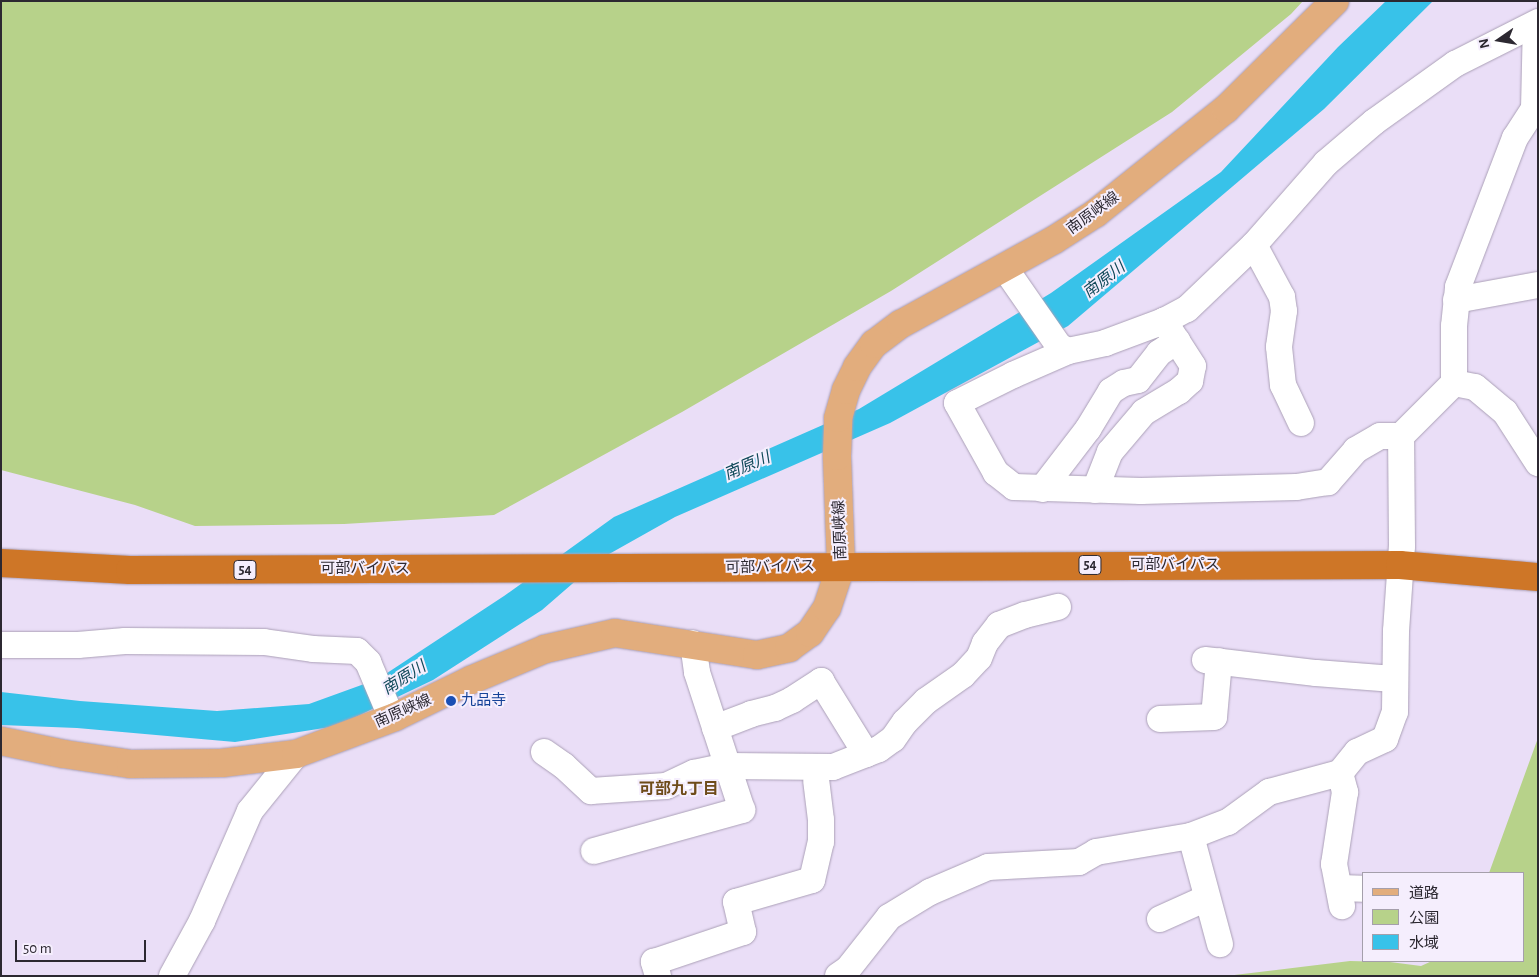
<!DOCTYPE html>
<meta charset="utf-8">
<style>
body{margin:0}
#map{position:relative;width:1539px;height:977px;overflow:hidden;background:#eadef7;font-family:"Alegreya Sans","Noto Sans JP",sans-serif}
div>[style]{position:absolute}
.green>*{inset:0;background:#b7d28a}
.water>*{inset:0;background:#38c2e9}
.roads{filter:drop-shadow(0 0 1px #aba0b7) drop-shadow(0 0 1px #aba0b7)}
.minor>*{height:26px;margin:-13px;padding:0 13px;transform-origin:13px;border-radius:13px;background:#fff}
.major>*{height:28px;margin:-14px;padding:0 14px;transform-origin:14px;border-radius:14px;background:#e2ad7d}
.highway>*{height:28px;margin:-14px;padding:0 14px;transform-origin:14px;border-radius:14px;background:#ce7627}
.dots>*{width:14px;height:14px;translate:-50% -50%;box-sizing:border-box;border:2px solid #f5eefd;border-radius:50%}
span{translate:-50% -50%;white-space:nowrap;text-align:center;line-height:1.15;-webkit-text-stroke:4px #f5eefd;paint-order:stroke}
.shield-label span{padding:1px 4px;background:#f5eefd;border:1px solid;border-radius:4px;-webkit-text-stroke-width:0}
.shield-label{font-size:14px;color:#2c2831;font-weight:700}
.street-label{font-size:15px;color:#2c2831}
.transit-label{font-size:15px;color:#164399}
.left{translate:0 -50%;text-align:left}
.water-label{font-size:16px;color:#0f4858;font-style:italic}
.neighbourhood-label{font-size:16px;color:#6e4b19;font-weight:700}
.frame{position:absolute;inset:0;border:2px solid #2c2831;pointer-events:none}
.legend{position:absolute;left:1362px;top:872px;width:162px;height:90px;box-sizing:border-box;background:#f5eefd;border:1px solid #a59fab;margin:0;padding:6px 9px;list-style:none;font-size:15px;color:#2c2831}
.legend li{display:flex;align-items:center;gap:10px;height:25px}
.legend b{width:25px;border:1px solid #a59fab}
.north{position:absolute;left:1474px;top:15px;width:50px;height:50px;-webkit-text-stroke:4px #f5eefd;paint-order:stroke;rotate:257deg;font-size:14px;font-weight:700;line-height:20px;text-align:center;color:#2c2831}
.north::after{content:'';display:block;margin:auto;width:18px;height:22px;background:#2c2831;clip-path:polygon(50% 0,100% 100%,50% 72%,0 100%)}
.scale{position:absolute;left:15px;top:940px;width:131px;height:22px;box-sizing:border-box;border:2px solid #2c2831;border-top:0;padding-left:6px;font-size:15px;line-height:18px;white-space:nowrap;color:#2c2831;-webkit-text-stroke:4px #f5eefd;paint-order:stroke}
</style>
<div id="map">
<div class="green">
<div style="clip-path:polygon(1px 1px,1303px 1px,1291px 14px,1172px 112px,891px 291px,682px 412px,494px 515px,344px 524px,195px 526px,135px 505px,1px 470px)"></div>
<div style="clip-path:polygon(1538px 738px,1538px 976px,1226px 976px,1350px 961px,1390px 962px,1421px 966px,1432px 961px,1523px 961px,1523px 873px,1489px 873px)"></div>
</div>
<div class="water">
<div style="clip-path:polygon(1386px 1px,1433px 1px,1324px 109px,1068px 326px,890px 423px,675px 517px,602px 558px,542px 610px,433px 680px,337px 726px,235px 742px,77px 728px,1px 725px,1px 692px,80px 701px,217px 711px,309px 704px,378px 679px,504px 596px,614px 517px,859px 409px,1051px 293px,1221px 172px,1338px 47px)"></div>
</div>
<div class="roads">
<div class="minor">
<div style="left:1254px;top:245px;width:59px;rotate:61.7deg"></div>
<div style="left:1282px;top:297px;width:14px;rotate:82deg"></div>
<div style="left:1284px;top:311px;width:36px;rotate:98deg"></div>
<div style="left:1279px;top:347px;width:38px;rotate:84deg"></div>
<div style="left:1283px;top:385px;width:42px;rotate:64.7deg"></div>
<div style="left:1004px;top:267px;width:96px;rotate:55.2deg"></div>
<div style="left:1059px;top:346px;width:10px;rotate:29deg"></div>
<div style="left:1456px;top:300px;width:83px;rotate:-10.4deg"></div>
<div style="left:1454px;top:383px;width:21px;rotate:11deg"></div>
<div style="left:1475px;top:387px;width:39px;rotate:40deg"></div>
<div style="left:1505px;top:412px;width:61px;rotate:57.1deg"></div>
<div style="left:1401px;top:436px;width:21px;rotate:180deg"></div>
<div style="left:1380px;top:436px;width:28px;rotate:150deg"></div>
<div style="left:1356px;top:450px;width:43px;rotate:131.2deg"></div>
<div style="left:1328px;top:482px;width:32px;rotate:171deg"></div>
<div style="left:1296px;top:487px;width:155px;rotate:178.5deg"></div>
<div style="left:1141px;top:491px;width:127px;rotate:-178.2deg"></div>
<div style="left:1014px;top:487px;width:23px;rotate:-142deg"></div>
<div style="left:996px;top:473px;width:80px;rotate:-119.1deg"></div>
<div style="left:957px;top:403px;width:63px;rotate:-26.6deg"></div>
<div style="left:1013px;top:375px;width:60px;rotate:-23.6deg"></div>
<div style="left:1068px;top:351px;width:38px;rotate:-12deg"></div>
<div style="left:1105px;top:343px;width:63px;rotate:-20.4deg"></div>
<div style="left:1164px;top:321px;width:26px;rotate:-28deg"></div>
<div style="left:1187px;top:309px;width:93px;rotate:-43.7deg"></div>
<div style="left:1254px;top:245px;width:109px;rotate:-48.7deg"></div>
<div style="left:1326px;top:163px;width:63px;rotate:-40.5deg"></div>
<div style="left:1374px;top:122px;width:100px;rotate:-35.6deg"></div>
<div style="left:1455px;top:64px;width:93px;rotate:-26.8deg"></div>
<div style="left:1042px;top:489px;width:76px;rotate:-52.5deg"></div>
<div style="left:1088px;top:429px;width:44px;rotate:-58.8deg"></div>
<div style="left:1111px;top:391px;width:15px;rotate:-32deg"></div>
<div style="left:1124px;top:383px;width:14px;rotate:-12deg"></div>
<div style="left:1138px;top:380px;width:34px;rotate:-52deg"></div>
<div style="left:1159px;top:353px;width:22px;rotate:-34deg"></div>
<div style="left:1095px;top:490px;width:41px;rotate:-68.5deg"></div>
<div style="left:1110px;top:452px;width:52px;rotate:-49.6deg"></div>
<div style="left:1144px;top:412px;width:41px;rotate:-31deg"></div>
<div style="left:1179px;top:391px;width:15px;rotate:-42deg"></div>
<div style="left:1190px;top:381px;width:15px;rotate:-79deg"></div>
<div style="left:1193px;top:366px;width:54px;rotate:-122.8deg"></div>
<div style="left:1px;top:645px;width:77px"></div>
<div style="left:78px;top:645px;width:47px;rotate:-4.9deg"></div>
<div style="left:125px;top:641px;width:139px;rotate:0.4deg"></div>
<div style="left:264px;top:642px;width:49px;rotate:8.1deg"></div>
<div style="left:313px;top:649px;width:44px;rotate:2.6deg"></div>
<div style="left:357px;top:651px;width:16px;rotate:45deg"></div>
<div style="left:368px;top:662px;width:49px;rotate:67.1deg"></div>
<div style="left:387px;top:707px;width:13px;rotate:51deg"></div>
<div style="left:1205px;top:660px;width:112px;rotate:6.7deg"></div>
<div style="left:1316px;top:673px;width:78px;rotate:4.4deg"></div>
<div style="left:1160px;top:719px;width:54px;rotate:-2.1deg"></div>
<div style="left:1214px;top:717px;width:56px;rotate:-84.9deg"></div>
<div style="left:715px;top:728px;width:39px;rotate:-21deg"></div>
<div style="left:751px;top:714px;width:25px;rotate:-14deg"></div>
<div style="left:775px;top:708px;width:19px;rotate:-25deg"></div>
<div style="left:792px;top:700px;width:35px;rotate:-33deg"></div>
<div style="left:821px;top:681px;width:86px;rotate:58.3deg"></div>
<div style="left:544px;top:752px;width:24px;rotate:35deg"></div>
<div style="left:564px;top:766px;width:37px;rotate:43deg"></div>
<div style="left:591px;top:791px;width:75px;rotate:-3.8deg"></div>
<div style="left:666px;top:786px;width:31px;rotate:-25deg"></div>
<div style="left:694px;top:773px;width:35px;rotate:-12deg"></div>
<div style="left:728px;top:766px;width:105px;rotate:0.5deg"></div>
<div style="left:833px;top:767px;width:49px;rotate:-21.4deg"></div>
<div style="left:879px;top:749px;width:17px;rotate:-36deg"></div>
<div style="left:893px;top:739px;width:21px;rotate:-55deg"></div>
<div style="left:905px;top:722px;width:30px;rotate:-45deg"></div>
<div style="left:926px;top:701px;width:45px;rotate:-35.1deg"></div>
<div style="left:963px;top:675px;width:23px;rotate:-47deg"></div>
<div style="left:979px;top:658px;width:16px;rotate:-68deg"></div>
<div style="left:985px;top:643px;width:23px;rotate:-52deg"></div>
<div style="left:999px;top:625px;width:28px;rotate:-21deg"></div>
<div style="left:1025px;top:615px;width:34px;rotate:-14deg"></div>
<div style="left:1340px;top:773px;width:20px;rotate:75deg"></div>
<div style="left:1345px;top:792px;width:73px;rotate:98.7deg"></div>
<div style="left:1334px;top:864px;width:43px;rotate:79.2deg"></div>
<div style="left:1191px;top:836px;width:112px;rotate:75deg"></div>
<div style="left:594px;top:851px;width:154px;rotate:-15.5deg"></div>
<div style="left:742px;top:810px;width:145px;rotate:-108.1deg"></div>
<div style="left:697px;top:672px;width:29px;rotate:-98deg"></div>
<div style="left:1339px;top:888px;width:24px;rotate:2deg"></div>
<div style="left:1160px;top:919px;width:51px;rotate:-24.1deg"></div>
<div style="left:172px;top:976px;width:63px;rotate:-61.4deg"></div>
<div style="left:202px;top:921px;width:120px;rotate:-66.4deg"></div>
<div style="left:250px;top:811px;width:73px;rotate:-51.1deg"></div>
<div style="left:658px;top:976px;width:15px;rotate:-106deg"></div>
<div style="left:654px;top:962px;width:94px;rotate:-18.6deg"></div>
<div style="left:743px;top:932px;width:31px;rotate:-103deg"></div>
<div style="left:736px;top:902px;width:79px;rotate:-16.1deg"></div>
<div style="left:812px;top:880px;width:39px;rotate:-77deg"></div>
<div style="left:821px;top:842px;width:22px;rotate:-90deg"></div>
<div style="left:821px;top:820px;width:39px;rotate:-97deg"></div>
<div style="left:838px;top:976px;width:12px;rotate:-35deg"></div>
<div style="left:848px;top:969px;width:66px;rotate:-51.7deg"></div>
<div style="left:889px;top:917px;width:48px;rotate:-31.4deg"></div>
<div style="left:930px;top:892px;width:63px;rotate:-23.3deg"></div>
<div style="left:988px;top:867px;width:91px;rotate:-3.1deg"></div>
<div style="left:1079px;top:862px;width:20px;rotate:-30deg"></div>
<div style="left:1096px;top:852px;width:96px;rotate:-9.6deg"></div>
<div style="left:1191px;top:836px;width:40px;rotate:-21deg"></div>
<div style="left:1228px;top:822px;width:51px;rotate:-36.2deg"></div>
<div style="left:1269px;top:792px;width:73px;rotate:-15deg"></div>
<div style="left:1340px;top:773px;width:27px;rotate:-51deg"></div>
<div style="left:1357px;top:752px;width:31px;rotate:-25deg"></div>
<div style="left:1385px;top:739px;width:29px;rotate:-70deg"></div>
<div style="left:1395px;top:712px;width:81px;rotate:-89.3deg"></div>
<div style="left:1396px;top:631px;width:85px;rotate:-86deg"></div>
<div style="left:1402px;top:546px;width:110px;rotate:-90.5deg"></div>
<div style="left:1401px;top:436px;width:75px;rotate:-45deg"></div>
<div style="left:1454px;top:383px;width:57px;rotate:-90deg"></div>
<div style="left:1454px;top:326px;width:39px;rotate:-84deg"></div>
<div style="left:1458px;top:287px;width:160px;rotate:-69.1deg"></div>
<div style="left:1515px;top:138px;width:35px;rotate:-57deg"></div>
<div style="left:1534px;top:109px;width:85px;rotate:-88.7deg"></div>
</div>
<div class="major">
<div style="left:1px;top:741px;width:64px;rotate:11.7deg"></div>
<div style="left:64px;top:754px;width:68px;rotate:8.5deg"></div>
<div style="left:131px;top:764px;width:91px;rotate:-0.6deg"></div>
<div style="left:222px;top:763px;width:75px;rotate:-6.9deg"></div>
<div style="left:296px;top:754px;width:106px;rotate:-20.5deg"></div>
<div style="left:395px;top:717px;width:85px;rotate:-26deg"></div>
<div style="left:471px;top:680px;width:80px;rotate:-22.7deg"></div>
<div style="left:545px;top:649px;width:72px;rotate:-12.9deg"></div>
<div style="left:615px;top:633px;width:144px;rotate:8.8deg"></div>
<div style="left:757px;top:655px;width:33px;rotate:-12deg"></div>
<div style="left:789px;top:648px;width:26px;rotate:-36deg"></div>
<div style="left:810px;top:633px;width:30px;rotate:-56deg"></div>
<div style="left:827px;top:608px;width:44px;rotate:-71.6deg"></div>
<div style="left:841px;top:566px;width:110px;rotate:-92.1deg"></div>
<div style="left:837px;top:456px;width:38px;rotate:-88deg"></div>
<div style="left:838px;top:418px;width:29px;rotate:-74deg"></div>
<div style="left:846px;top:390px;width:25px;rotate:-64deg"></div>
<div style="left:857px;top:367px;width:29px;rotate:-54deg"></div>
<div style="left:874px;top:344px;width:34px;rotate:-37deg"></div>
<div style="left:901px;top:324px;width:175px;rotate:-28.8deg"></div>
<div style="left:1054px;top:240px;width:50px;rotate:-32.7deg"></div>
<div style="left:1096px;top:213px;width:166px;rotate:-38.7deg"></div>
<div style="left:1226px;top:109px;width:153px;rotate:-44.7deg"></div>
</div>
<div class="highway">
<div style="left:1px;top:563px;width:129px;rotate:3.1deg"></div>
<div style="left:130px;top:570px;width:1270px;rotate:-0.23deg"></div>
<div style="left:1400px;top:565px;width:139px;rotate:5deg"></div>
</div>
</div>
<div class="dots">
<div style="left:451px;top:701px;background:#1a4fb4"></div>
</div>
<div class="shield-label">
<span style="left:1090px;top:565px">54</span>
<span style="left:245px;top:570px">54</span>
</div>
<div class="street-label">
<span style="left:1093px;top:213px;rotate:-36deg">南原峡線</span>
<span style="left:840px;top:530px;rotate:-92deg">南原峡線</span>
<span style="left:1175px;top:565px">可部バイパス</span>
<span style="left:770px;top:567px;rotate:-1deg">可部バイパス</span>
<span style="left:365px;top:569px">可部バイパス</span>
<span style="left:403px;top:711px;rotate:-24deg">南原峡線</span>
</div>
<div class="transit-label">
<span class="left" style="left:461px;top:701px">九品寺</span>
</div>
<div class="water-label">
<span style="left:1104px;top:280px;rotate:-38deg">南原川</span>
<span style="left:747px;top:466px;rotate:-23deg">南原川</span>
<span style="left:404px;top:678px;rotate:-32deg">南原川</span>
</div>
<div class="neighbourhood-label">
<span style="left:679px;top:789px">可部九丁目</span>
</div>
<div class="frame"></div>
<ul class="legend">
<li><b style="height:6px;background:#e2ad7d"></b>道路</li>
<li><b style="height:14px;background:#b7d28a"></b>公園</li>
<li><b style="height:14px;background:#38c2e9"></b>水域</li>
</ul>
<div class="north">N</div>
<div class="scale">50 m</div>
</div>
